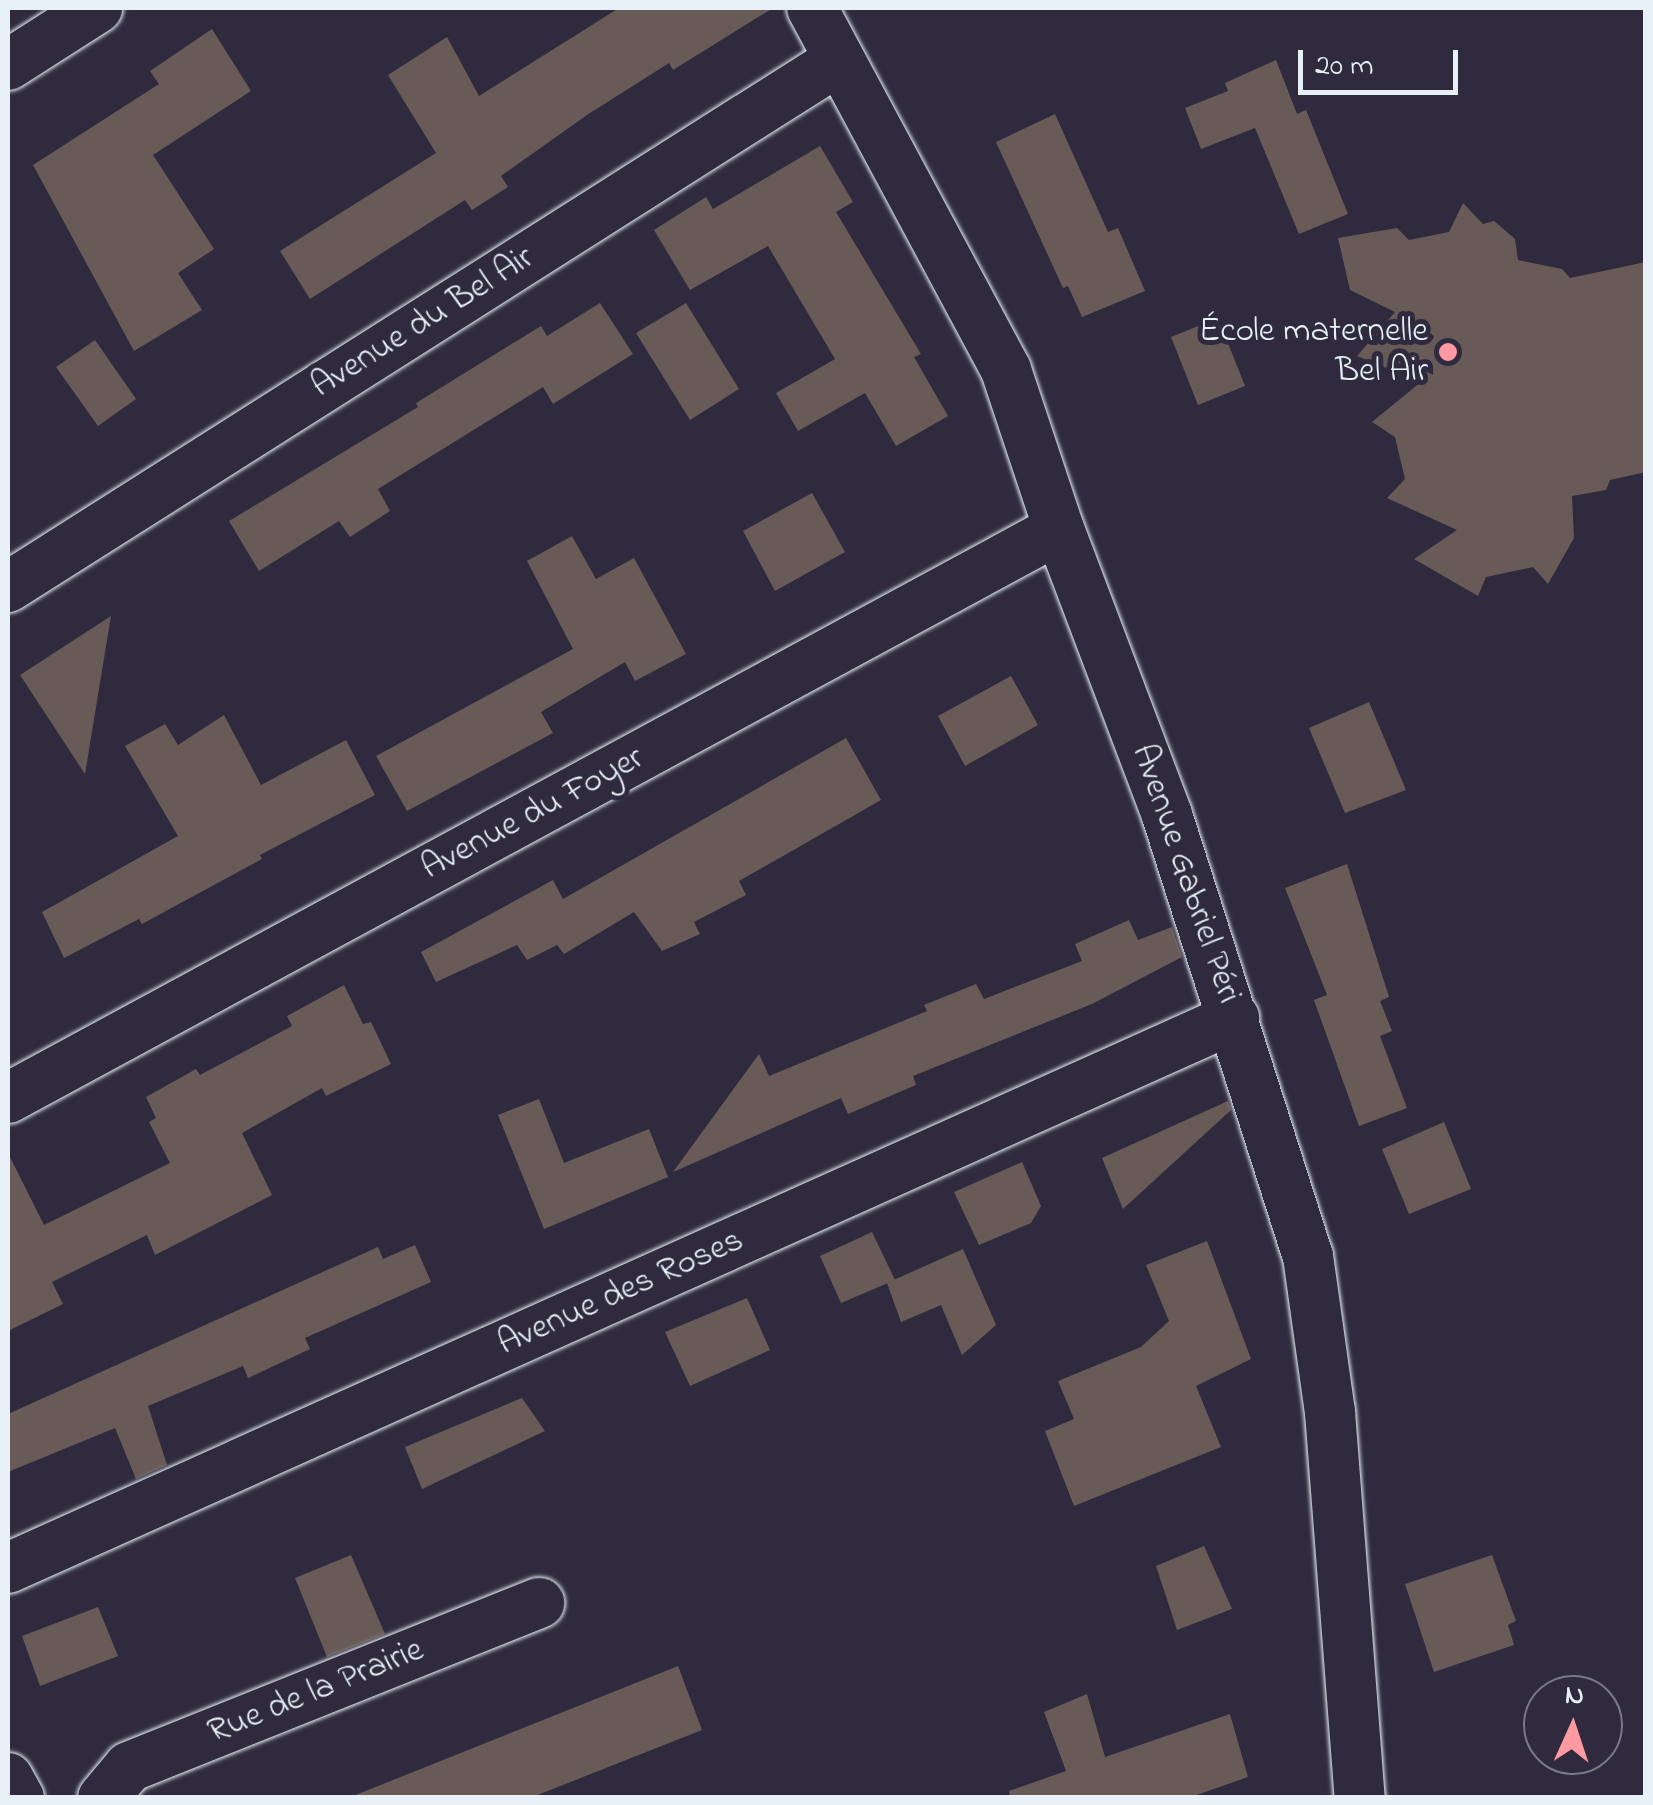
<!DOCTYPE html>
<meta charset="utf-8">
<style>
body{margin:0}
#map{position:relative;width:1653px;height:1805px;overflow:hidden;background:#2f2a3d;font-family:"Indie Flower",sans-serif}
div>[style]{position:absolute}
.building>*{inset:0;background:#685b57}
.roads{filter:drop-shadow(0 0 2px #e8f1f8) drop-shadow(0 0 2px #e8f1f8)}
.street>*{height:50px;margin:-25px;padding:0 25px;transform-origin:25px;border-radius:25px;background:#2f2a3d}
.dots>*{width:28px;height:28px;translate:-50% -50%;box-sizing:border-box;border:5px solid #2f2a3d;border-radius:50%}
span{translate:-50% -50%;white-space:nowrap;text-align:center;line-height:1.15;-webkit-text-stroke:10px #2f2a3d;paint-order:stroke}
.street-label{font-size:35px;color:#e8f1f8}
.poi-label{font-size:35px;color:#e8f1f8}
.right{translate:-100% -50%;text-align:right}
.frame{position:absolute;inset:0;border:10px solid #e8f1f8;pointer-events:none}
.north{position:absolute;left:1523px;top:1675px;width:100px;height:100px;box-sizing:border-box;background:#2f2a3d;border:2px solid #797a88;border-radius:50%;rotate:3deg;font-size:28px;font-weight:700;line-height:40px;text-align:center;color:#e8f1f8}
.north::after{content:'';display:block;margin:auto;width:35px;height:45px;background:#ff9aa2;clip-path:polygon(50% 0,100% 100%,50% 72%,0 100%)}
.scale{position:absolute;left:1298px;top:50px;width:160px;height:45px;box-sizing:border-box;border:5px solid #e8f1f8;border-top:0;padding-left:12px;font-size:30px;line-height:35px;white-space:nowrap;color:#e8f1f8;-webkit-text-stroke:8px #2f2a3d;paint-order:stroke}
</style>
<div id="map">
<div class="building">
<div style="clip-path:polygon(619px 8px,773px 8px,673px 70px,669px 63px,587px 115px,501px 176px,508px 187px,472px 210px,465px 200px,310px 299px,280px 251px,436px 153px,388px 75px,447px 37px,479px 96px)"></div>
<div style="clip-path:polygon(212px 29px,251px 91px,153px 155px,214px 249px,178px 273px,202px 310px,134px 351px,33px 165px,159px 84px,150px 71px)"></div>
<div style="clip-path:polygon(1276px 60px,1297px 114px,1306px 110px,1348px 214px,1299px 234px,1255px 128px,1201px 149px,1185px 108px,1228px 91px,1225px 83px)"></div>
<div style="clip-path:polygon(1055px 114px,1108px 232px,1118px 228px,1145px 291px,1082px 317px,1068px 286px,1063px 288px,996px 142px)"></div>
<div style="clip-path:polygon(820px 146px,853px 202px,836px 212px,921px 354px,914px 357px,948px 416px,896px 446px,865px 393px,798px 431px,776px 393px,835px 359px,768px 246px,690px 290px,654px 230px,706px 197px,713px 209px)"></div>
<div style="clip-path:polygon(1463px 203px,1483px 224px,1494px 221px,1515px 239px,1518px 260px,1562px 269px,1570px 278px,1646px 262px,1646px 472px,1610px 480px,1606px 490px,1572px 496px,1574px 538px,1548px 584px,1533px 567px,1486px 577px,1478px 596px,1414px 559px,1457px 530px,1387px 498px,1405px 479px,1395px 437px,1372px 422px,1421px 382px,1357px 356px,1395px 312px,1350px 290px,1338px 238px,1397px 228px,1409px 240px,1449px 232px)"></div>
<div style="clip-path:polygon(600px 303px,633px 354px,553px 404px,543px 387px,378px 489px,390px 511px,350px 537px,339px 521px,259px 571px,229px 521px,418px 407px,416px 403px,541px 326px,547px 336px)"></div>
<div style="clip-path:polygon(686px 303px,739px 389px,690px 420px,636px 333px)"></div>
<div style="clip-path:polygon(1218px 318px,1245px 386px,1198px 405px,1171px 337px)"></div>
<div style="clip-path:polygon(95px 340px,136px 399px,98px 426px,56px 367px)"></div>
<div style="clip-path:polygon(812px 493px,845px 552px,775px 591px,743px 531px)"></div>
<div style="clip-path:polygon(572px 536px,596px 579px,634px 558px,686px 654px,635px 681px,625px 662px,541px 712px,553px 733px,407px 811px,376px 756px,573px 649px,527px 561px)"></div>
<div style="clip-path:polygon(111px 616px,85px 774px,20px 675px)"></div>
<div style="clip-path:polygon(1011px 676px,1038px 725px,965px 766px,938px 716px)"></div>
<div style="clip-path:polygon(1369px 702px,1406px 790px,1345px 813px,1309px 728px)"></div>
<div style="clip-path:polygon(224px 715px,261px 785px,346px 740px,375px 795px,260px 855px,262px 859px,142px 924px,139px 919px,64px 958px,42px 912px,178px 836px,125px 746px,165px 724px,178px 745px)"></div>
<div style="clip-path:polygon(846px 738px,881px 800px,739px 881px,746px 895px,694px 922px,700px 934px,662px 951px,634px 912px,564px 954px,557px 945px,527px 960px,517px 945px,436px 982px,421px 952px,553px 880px,563px 899px)"></div>
<div style="clip-path:polygon(1347px 864px,1389px 997px,1380px 1001px,1392px 1031px,1380px 1036px,1407px 1108px,1359px 1126px,1314px 1000px,1327px 995px,1285px 888px)"></div>
<div style="clip-path:polygon(1129px 920px,1138px 940px,1172px 927px,1182px 957px,1092px 1004px,913px 1076px,916px 1085px,848px 1114px,841px 1098px,673px 1172px,759px 1054px,769px 1076px,927px 1011px,924px 1005px,976px 984px,984px 999px,1082px 961px,1075px 944px)"></div>
<div style="clip-path:polygon(344px 985px,363px 1024px,371px 1022px,391px 1064px,326px 1096px,322px 1088px,242px 1133px,272px 1195px,155px 1255px,147px 1235px,52px 1282px,63px 1304px,8px 1331px,8px 1153px,44px 1225px,170px 1163px,149px 1122px,156px 1118px,146px 1097px,196px 1069px,200px 1075px,292px 1026px,287px 1016px)"></div>
<div style="clip-path:polygon(539px 1099px,564px 1163px,649px 1129px,668px 1177px,544px 1229px,498px 1115px)"></div>
<div style="clip-path:polygon(1228px 1101px,1231px 1110px,1123px 1209px,1102px 1158px)"></div>
<div style="clip-path:polygon(1444px 1122px,1471px 1189px,1409px 1214px,1382px 1149px)"></div>
<div style="clip-path:polygon(1022px 1162px,1041px 1206px,1031px 1223px,979px 1245px,954px 1192px)"></div>
<div style="clip-path:polygon(872px 1232px,895px 1280px,841px 1303px,820px 1256px)"></div>
<div style="clip-path:polygon(1207px 1241px,1251px 1359px,1196px 1386px,1221px 1447px,1074px 1506px,1045px 1431px,1074px 1419px,1058px 1381px,1141px 1347px,1169px 1321px,1146px 1265px)"></div>
<div style="clip-path:polygon(415px 1245px,431px 1282px,305px 1338px,310px 1349px,248px 1378px,243px 1366px,148px 1406px,167px 1465px,136px 1479px,115px 1428px,8px 1472px,8px 1414px,378px 1247px,383px 1259px)"></div>
<div style="clip-path:polygon(963px 1249px,996px 1325px,962px 1355px,941px 1305px,901px 1322px,887px 1283px)"></div>
<div style="clip-path:polygon(747px 1298px,770px 1350px,690px 1386px,665px 1332px)"></div>
<div style="clip-path:polygon(522px 1398px,545px 1431px,422px 1489px,405px 1447px)"></div>
<div style="clip-path:polygon(1204px 1546px,1232px 1609px,1177px 1630px,1156px 1566px)"></div>
<div style="clip-path:polygon(351px 1555px,385px 1634px,327px 1657px,295px 1578px)"></div>
<div style="clip-path:polygon(1492px 1555px,1516px 1621px,1508px 1625px,1514px 1645px,1434px 1672px,1405px 1584px)"></div>
<div style="clip-path:polygon(98px 1607px,118px 1656px,40px 1686px,22px 1636px)"></div>
<div style="clip-path:polygon(678px 1666px,702px 1730px,530px 1798px,348px 1798px)"></div>
<div style="clip-path:polygon(1087px 1694px,1105px 1757px,1230px 1714px,1248px 1777px,1188px 1798px,1010px 1798px,1009px 1791px,1066px 1771px,1044px 1712px)"></div>
</div>
<div class="roads">
<div class="street">
<div style="left:812px;top:8px;width:411px;rotate:61.8deg"></div>
<div style="left:1006px;top:370px;width:168px;rotate:71.6deg"></div>
<div style="left:1059px;top:529px;width:306px;rotate:69.3deg"></div>
<div style="left:1167px;top:815px;width:463px;rotate:72.3deg"></div>
<div style="left:1308px;top:1256px;width:158px;rotate:82deg"></div>
<div style="left:1330px;top:1412px;width:387px;rotate:85.6deg"></div>
<div style="left:8px;top:65px;width:106px;rotate:-32.6deg"></div>
<div style="left:8px;top:587px;width:984px;rotate:-32.38deg"></div>
<div style="left:8px;top:1098px;width:1195px;rotate:-28.43deg"></div>
<div style="left:8px;top:1568px;width:1344px;rotate:-24.16deg"></div>
<div style="left:8px;top:1778px;width:23px;rotate:61deg"></div>
<div style="left:103px;top:1798px;width:40px;rotate:-50deg"></div>
<div style="left:129px;top:1767px;width:442px;rotate:-21.8deg"></div>
</div>
</div>
<div class="dots">
<div style="left:1448px;top:352px;background:#ff9aa2"></div>
</div>
<div class="street-label">
<span style="left:423px;top:323px;rotate:-32deg">Avenue du Bel Air</span>
<span style="left:533px;top:814px;rotate:-28deg">Avenue du Foyer</span>
<span style="left:1185px;top:874px;rotate:71deg">Avenue Gabriel Péri</span>
<span style="left:621px;top:1293px;rotate:-24deg">Avenue des Roses</span>
<span style="left:316px;top:1692px;rotate:-22deg">Rue de la Prairie</span>
</div>
<div class="poi-label">
<span class="right" style="left:1428px;top:352px">École maternelle<br>Bel Air</span>
</div>
<div class="frame"></div>
<div class="north">N</div>
<div class="scale">20 m</div>
</div>
